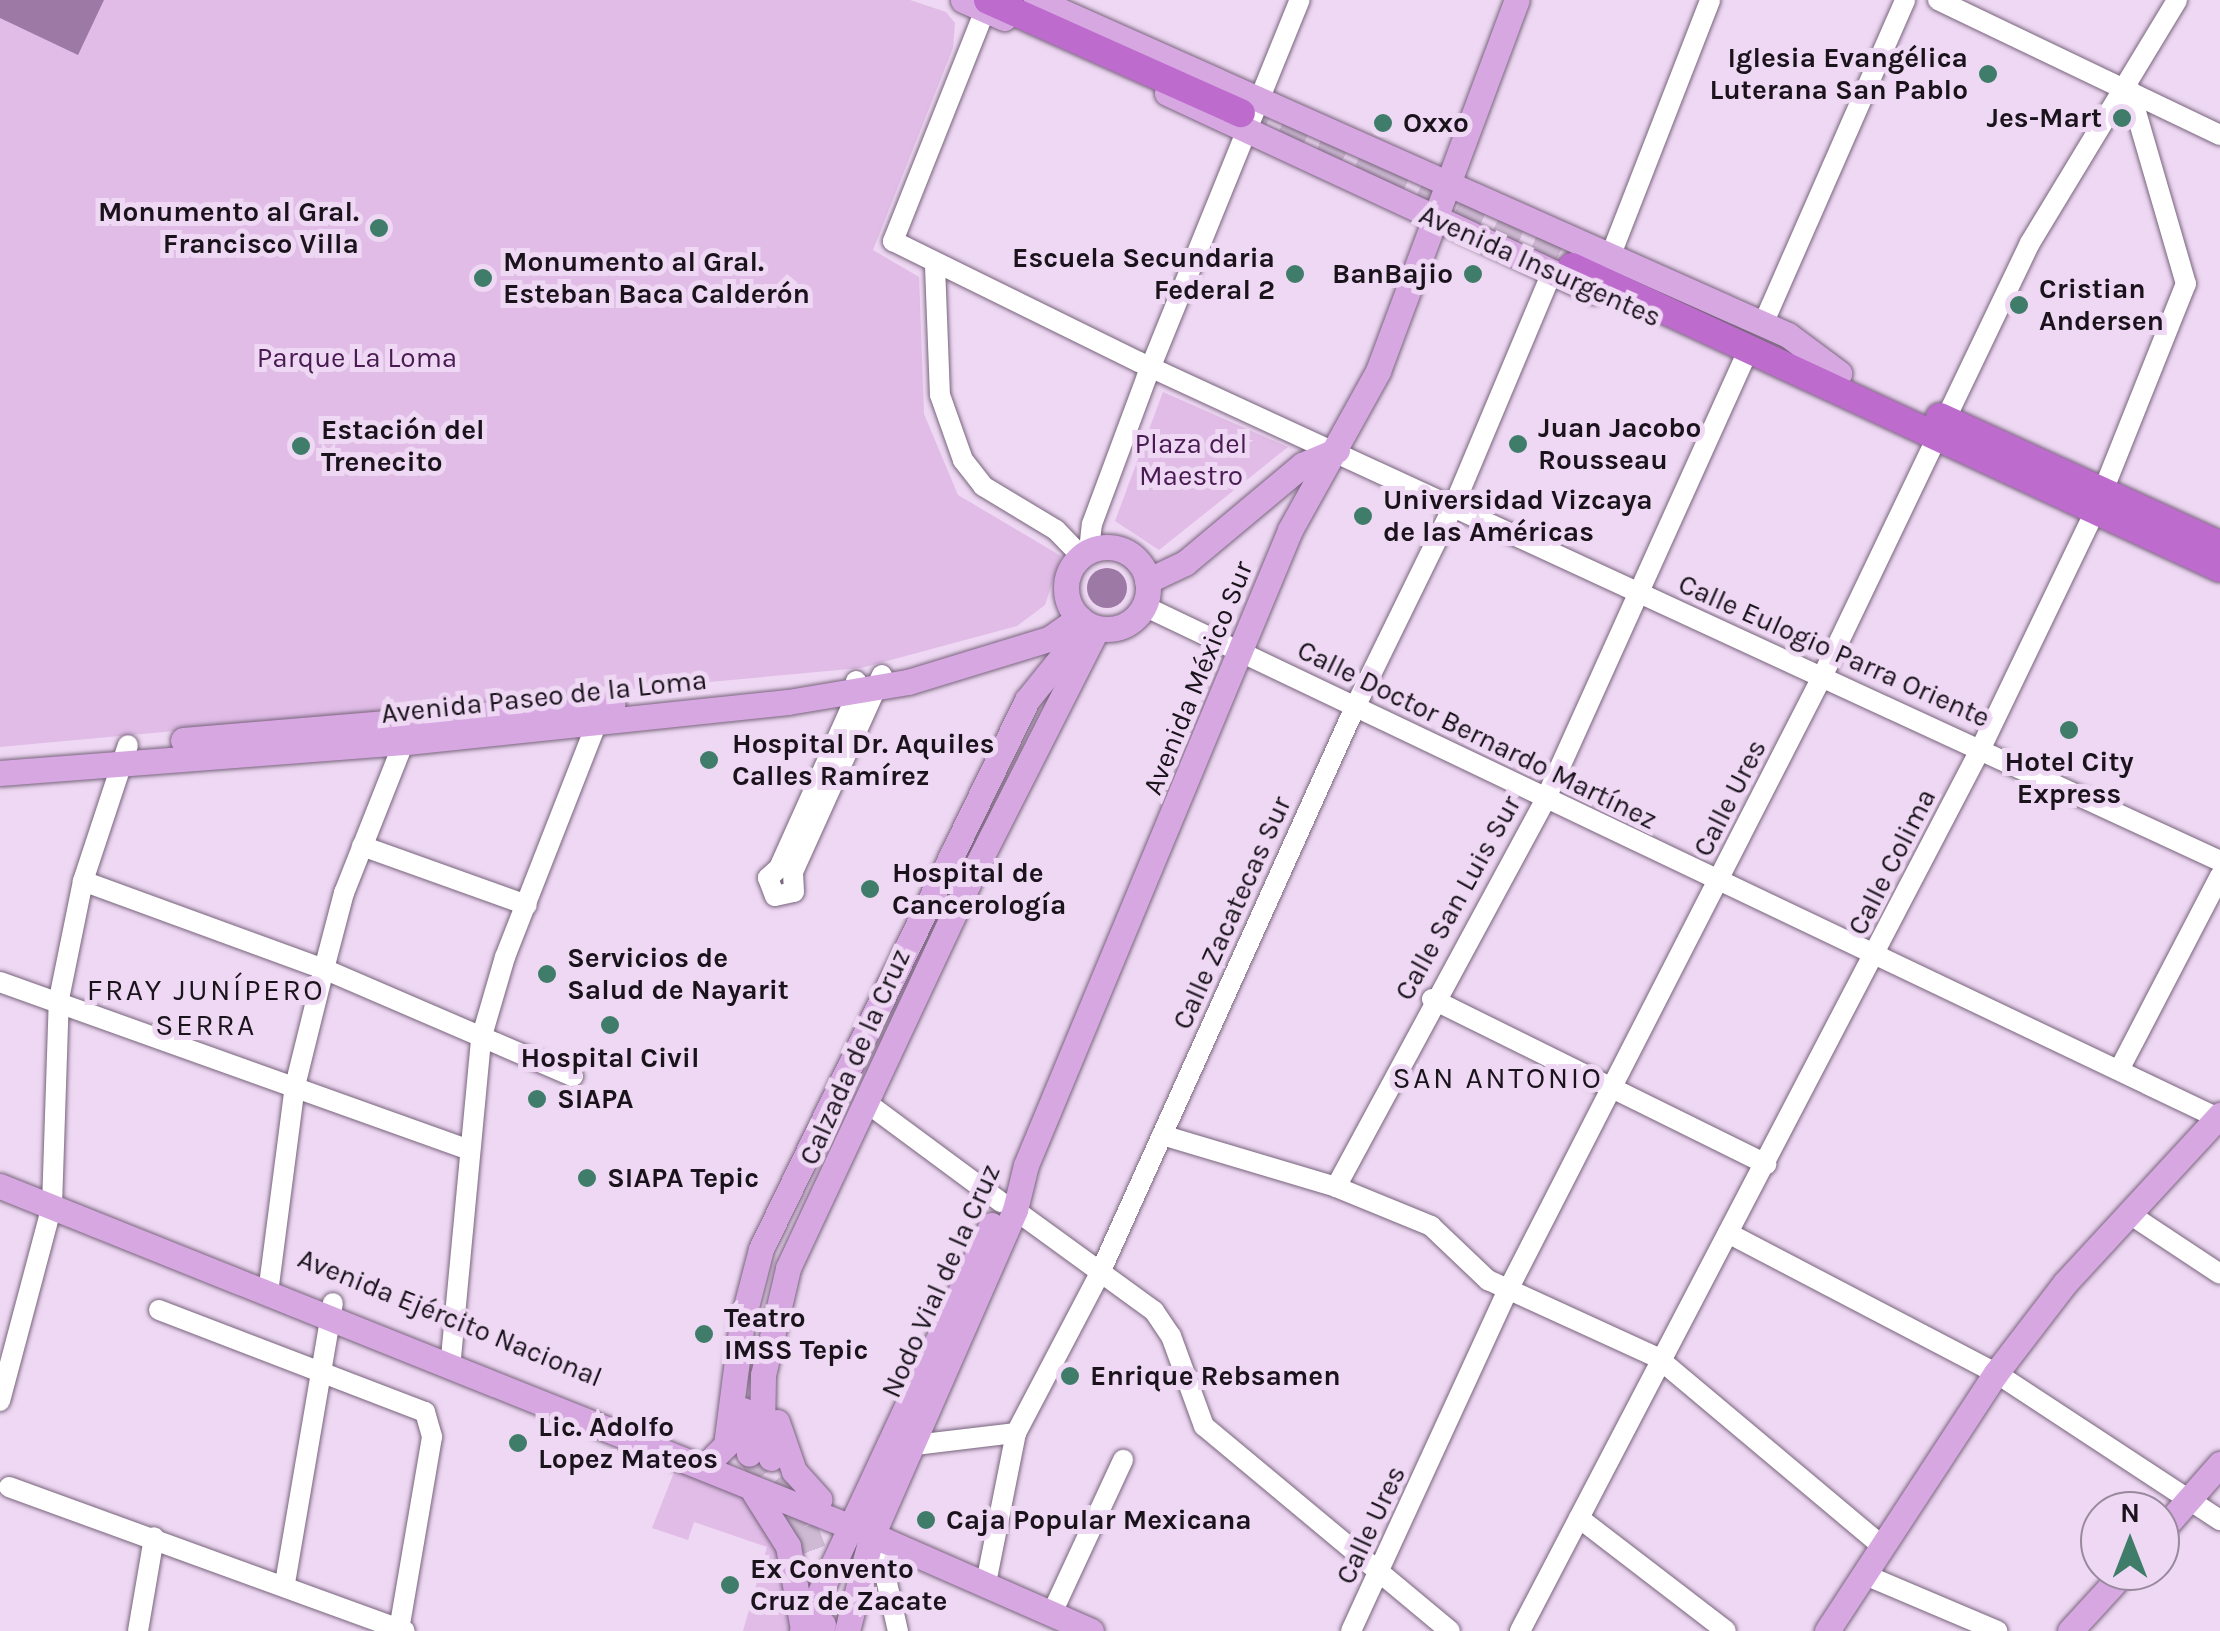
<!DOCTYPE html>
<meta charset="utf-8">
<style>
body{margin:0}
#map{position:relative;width:2220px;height:1631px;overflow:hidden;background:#eed8f3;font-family:Karla,sans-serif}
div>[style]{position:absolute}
.green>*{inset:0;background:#e0bce7}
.water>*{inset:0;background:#9d79a5}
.round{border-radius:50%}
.major-tunnel>*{height:25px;margin-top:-12.5px;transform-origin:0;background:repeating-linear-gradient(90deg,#cebad3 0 25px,transparent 0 37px)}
.highway-tunnel>*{height:28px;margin-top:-14px;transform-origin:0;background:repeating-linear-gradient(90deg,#cebad3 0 28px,transparent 0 42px)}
.roads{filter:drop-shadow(0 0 2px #78647c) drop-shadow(0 0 2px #78647c)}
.minor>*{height:20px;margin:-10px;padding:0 10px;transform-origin:10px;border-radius:10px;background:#fff}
.major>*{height:25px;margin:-12.5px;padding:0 12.5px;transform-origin:12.5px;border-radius:12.5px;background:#d7a7e2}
.major>.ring{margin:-12.5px;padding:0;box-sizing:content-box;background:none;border:25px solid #d7a7e2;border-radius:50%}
.highway>*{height:28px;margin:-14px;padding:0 14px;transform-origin:14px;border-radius:14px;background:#bd6cce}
.dots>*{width:28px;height:28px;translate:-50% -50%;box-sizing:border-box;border:5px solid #eed8f3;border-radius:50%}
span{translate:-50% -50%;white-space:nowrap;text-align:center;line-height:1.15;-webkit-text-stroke:10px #eed8f3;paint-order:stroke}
.poi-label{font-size:28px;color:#1a131c;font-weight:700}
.right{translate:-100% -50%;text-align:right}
.left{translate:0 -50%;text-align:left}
.street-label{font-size:28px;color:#1a131c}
.park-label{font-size:28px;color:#4a1b53}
.neighbourhood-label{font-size:30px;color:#1a131c;letter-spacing:2.5px}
.north{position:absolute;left:2080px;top:1491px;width:100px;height:100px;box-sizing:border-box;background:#eed8f3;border:2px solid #99899d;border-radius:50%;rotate:0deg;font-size:28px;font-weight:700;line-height:40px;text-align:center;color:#1a131c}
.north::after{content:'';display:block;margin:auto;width:35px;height:45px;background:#3f7c69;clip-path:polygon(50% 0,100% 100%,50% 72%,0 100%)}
</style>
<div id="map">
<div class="green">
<div style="clip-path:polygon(0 0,910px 0,946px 12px,955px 23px,953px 48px,873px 250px,919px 277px,924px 414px,958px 495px,1061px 556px,1045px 605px,1017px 626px,861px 668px,0 747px)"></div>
<div style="clip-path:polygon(1163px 392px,1288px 447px,1159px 550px,1115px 521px)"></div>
<div style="clip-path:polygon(675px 1470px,770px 1504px,797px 1631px,743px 1631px,767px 1547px,694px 1522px,688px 1540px,652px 1528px)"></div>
</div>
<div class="water">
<div style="clip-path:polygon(0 0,104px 0,78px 55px,0 18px)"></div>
<div class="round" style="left:1087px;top:568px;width:40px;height:40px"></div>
</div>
<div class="major-tunnel">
<div style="left:749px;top:1454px;width:91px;rotate:52.1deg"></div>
<div style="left:805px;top:1526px;width:68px;rotate:70.2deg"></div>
<div style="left:834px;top:1617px;width:81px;rotate:-70.4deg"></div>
</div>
<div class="highway-tunnel">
<div style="left:1241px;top:113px;width:173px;rotate:24.9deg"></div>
<div style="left:1383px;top:168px;width:214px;rotate:24.3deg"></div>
</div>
<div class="roads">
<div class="minor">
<div style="left:1938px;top:0;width:313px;rotate:25.6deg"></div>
<div style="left:985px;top:10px;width:249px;rotate:111.7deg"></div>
<div style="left:893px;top:241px;width:274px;rotate:26.2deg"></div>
<div style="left:1139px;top:362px;width:1191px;rotate:24.78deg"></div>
<div style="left:1610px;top:257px;width:276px;rotate:-68.7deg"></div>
<div style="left:935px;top:266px;width:129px;rotate:87.8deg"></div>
<div style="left:940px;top:395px;width:69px;rotate:70.5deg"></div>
<div style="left:963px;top:460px;width:33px;rotate:52deg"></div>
<div style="left:983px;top:486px;width:85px;rotate:31.1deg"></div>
<div style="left:1056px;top:530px;width:36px;rotate:46deg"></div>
<div style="left:1763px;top:324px;width:354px;rotate:-66.3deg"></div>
<div style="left:1089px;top:551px;width:27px;rotate:-84deg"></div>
<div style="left:1092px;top:524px;width:158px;rotate:-69.6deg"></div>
<div style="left:1147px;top:376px;width:406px;rotate:-67.9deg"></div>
<div style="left:1144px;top:606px;width:1192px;rotate:25.49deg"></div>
<div style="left:856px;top:681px;width:11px;rotate:80deg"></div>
<div style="left:858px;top:692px;width:193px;rotate:114.2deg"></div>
<div style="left:779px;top:868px;width:15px;rotate:138deg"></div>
<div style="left:768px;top:878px;width:19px;rotate:69deg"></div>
<div style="left:775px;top:896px;width:19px;rotate:-12deg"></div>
<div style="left:794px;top:892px;width:20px;rotate:-93deg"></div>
<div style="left:793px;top:872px;width:216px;rotate:-65.7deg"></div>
<div style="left:362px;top:846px;width:175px;rotate:19.7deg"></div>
<div style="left:83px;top:881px;width:257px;rotate:20.1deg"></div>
<div style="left:324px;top:969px;width:271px;rotate:23.3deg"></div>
<div style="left:0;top:982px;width:496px;rotate:19.7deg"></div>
<div style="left:1432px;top:999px;width:373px;rotate:26.3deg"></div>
<div style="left:2119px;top:1070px;width:219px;rotate:-62.5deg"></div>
<div style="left:867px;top:1103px;width:167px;rotate:36.5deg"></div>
<div style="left:1162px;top:1135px;width:182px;rotate:16.6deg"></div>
<div style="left:1336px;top:1187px;width:103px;rotate:22.3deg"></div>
<div style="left:1431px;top:1226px;width:79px;rotate:43.5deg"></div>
<div style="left:1488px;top:1280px;width:187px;rotate:24.6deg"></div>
<div style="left:1658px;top:1358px;width:291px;rotate:40deg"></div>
<div style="left:1336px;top:1187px;width:442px;rotate:-61.6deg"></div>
<div style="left:1546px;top:798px;width:483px;rotate:-65.7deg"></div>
<div style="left:1015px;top:1210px;width:172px;rotate:36deg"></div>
<div style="left:1154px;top:1311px;width:30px;rotate:56deg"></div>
<div style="left:1171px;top:1336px;width:96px;rotate:69.9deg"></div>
<div style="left:1204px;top:1426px;width:320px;rotate:39.8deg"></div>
<div style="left:2128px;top:1213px;width:110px;rotate:33.5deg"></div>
<div style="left:1728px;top:1233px;width:302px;rotate:27.6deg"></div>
<div style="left:1996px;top:1373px;width:268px;rotate:33.3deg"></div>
<div style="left:268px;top:1293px;width:209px;rotate:-82.6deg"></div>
<div style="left:295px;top:1086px;width:121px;rotate:-76.1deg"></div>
<div style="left:324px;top:969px;width:79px;rotate:-75.3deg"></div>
<div style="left:344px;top:893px;width:174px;rotate:-68.4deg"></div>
<div style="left:159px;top:1310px;width:285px;rotate:21deg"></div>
<div style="left:425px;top:1412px;width:26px;rotate:74deg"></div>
<div style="left:432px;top:1437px;width:197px;rotate:99.7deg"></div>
<div style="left:450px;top:1368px;width:330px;rotate:-84.6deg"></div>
<div style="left:481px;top:1039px;width:85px;rotate:-73.7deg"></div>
<div style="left:505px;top:957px;width:263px;rotate:-68.6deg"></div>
<div style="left:0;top:1401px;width:202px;rotate:-75.1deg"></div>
<div style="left:52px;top:1206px;width:207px;rotate:-88.1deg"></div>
<div style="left:59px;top:999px;width:120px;rotate:-78.5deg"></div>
<div style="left:83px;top:881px;width:143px;rotate:-71.7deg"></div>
<div style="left:915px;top:1445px;width:102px;rotate:-6.8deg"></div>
<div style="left:9px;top:1487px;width:421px;rotate:20deg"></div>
<div style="left:1579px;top:1518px;width:185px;rotate:37.5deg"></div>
<div style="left:894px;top:1545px;width:27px;rotate:112deg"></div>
<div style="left:884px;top:1570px;width:63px;rotate:77.1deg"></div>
<div style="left:1863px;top:1574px;width:146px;rotate:23deg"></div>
<div style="left:285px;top:1583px;width:284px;rotate:-80.3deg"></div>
<div style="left:986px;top:1583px;width:153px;rotate:-78.7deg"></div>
<div style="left:1016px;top:1433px;width:178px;rotate:-62.3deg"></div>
<div style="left:1099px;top:1275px;width:625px;rotate:-65.73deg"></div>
<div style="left:1356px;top:705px;width:225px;rotate:-63.9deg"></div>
<div style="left:1455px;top:503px;width:251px;rotate:-67.2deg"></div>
<div style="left:1052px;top:1613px;width:169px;rotate:-65.1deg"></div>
<div style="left:138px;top:1631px;width:95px;rotate:-80.3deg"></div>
<div style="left:1351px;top:1631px;width:378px;rotate:-65.3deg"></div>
<div style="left:1509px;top:1288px;width:687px;rotate:-62.88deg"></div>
<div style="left:1822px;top:677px;width:481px;rotate:-64.4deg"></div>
<div style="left:2030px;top:243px;width:284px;rotate:-58.8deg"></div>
<div style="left:1520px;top:1631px;width:996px;rotate:-62.43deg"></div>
<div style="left:1981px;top:748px;width:263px;rotate:-64.3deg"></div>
<div style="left:2095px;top:511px;width:245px;rotate:-68.2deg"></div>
<div style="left:2186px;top:284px;width:204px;rotate:-106.2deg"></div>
</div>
<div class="major">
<div style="left:963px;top:0;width:45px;rotate:23.7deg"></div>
<div style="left:1036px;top:0;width:823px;rotate:24.01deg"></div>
<div style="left:1788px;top:335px;width:64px;rotate:36.7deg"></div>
<div style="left:1167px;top:93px;width:471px;rotate:24.9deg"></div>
<div class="ring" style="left:1066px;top:547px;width:57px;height:57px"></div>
<div style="left:1147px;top:581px;width:42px;rotate:-25.3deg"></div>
<div style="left:1185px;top:563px;width:153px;rotate:-39.9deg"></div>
<div style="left:1302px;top:465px;width:38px;rotate:-23deg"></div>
<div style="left:183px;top:740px;width:431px;rotate:-4.8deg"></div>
<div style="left:0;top:773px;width:408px;rotate:-4.4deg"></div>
<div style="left:407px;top:742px;width:383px;rotate:-6deg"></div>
<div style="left:788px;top:702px;width:122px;rotate:-9.5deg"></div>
<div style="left:908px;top:682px;width:147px;rotate:-17deg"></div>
<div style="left:1049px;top:639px;width:37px;rotate:-35deg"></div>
<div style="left:0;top:1186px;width:954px;rotate:21.83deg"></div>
<div style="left:886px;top:1541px;width:224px;rotate:23.7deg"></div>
<div style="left:743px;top:1410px;width:44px;rotate:82.2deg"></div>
<div style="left:777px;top:1422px;width:52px;rotate:70.9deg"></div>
<div style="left:794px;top:1471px;width:38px;rotate:48deg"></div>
<div style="left:714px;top:1457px;width:17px;rotate:-45deg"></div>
<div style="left:726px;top:1445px;width:124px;rotate:-82.6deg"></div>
<div style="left:742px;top:1322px;width:75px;rotate:-75.4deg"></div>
<div style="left:761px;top:1249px;width:610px;rotate:-64.15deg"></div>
<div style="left:1027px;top:700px;width:92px;rotate:-51.1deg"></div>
<div style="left:771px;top:1458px;width:30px;rotate:-107deg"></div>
<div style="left:762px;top:1429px;width:54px;rotate:-88.9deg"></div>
<div style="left:763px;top:1375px;width:110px;rotate:-76.8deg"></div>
<div style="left:788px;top:1268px;width:425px;rotate:-64.9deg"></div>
<div style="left:968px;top:883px;width:285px;rotate:-63.1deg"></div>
<div style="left:754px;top:1492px;width:64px;rotate:57.8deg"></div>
<div style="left:788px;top:1546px;width:79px;rotate:79.8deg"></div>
<div style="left:2160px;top:1532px;width:91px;rotate:-48.6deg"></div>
<div style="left:802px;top:1631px;width:448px;rotate:-65deg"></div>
<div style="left:821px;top:1631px;width:7px;rotate:-74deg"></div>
<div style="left:847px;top:1631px;width:96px;rotate:-75.5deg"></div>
<div style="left:871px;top:1538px;width:358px;rotate:-66.3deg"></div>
<div style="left:1015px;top:1210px;width:46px;rotate:-76.3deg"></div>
<div style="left:1026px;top:1165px;width:688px;rotate:-67.42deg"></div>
<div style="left:1290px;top:530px;width:182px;rotate:-61deg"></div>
<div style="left:1378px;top:371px;width:396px;rotate:-69.5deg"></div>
<div style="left:1827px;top:1631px;width:308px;rotate:-56.8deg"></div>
<div style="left:1996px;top:1373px;width:113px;rotate:-52.5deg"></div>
<div style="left:2065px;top:1283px;width:229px;rotate:-47.3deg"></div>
<div style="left:2070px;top:1631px;width:81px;rotate:-47.5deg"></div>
</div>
<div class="highway">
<div style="left:988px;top:0;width:277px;rotate:24.1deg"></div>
<div style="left:1572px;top:267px;width:714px;rotate:24.92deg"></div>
<div style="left:1940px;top:417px;width:308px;rotate:24.6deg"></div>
</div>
</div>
<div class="dots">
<div style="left:1988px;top:74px;background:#3f7c69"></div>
<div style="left:2122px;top:118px;background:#3f7c69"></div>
<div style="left:1383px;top:123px;background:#3f7c69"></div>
<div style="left:379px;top:228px;background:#3f7c69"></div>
<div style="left:1295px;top:274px;background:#3f7c69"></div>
<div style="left:1473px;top:274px;background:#3f7c69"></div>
<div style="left:483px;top:278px;background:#3f7c69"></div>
<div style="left:2019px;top:305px;background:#3f7c69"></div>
<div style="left:1518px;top:444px;background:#3f7c69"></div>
<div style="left:301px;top:446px;background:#3f7c69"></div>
<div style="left:1363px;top:516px;background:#3f7c69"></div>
<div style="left:2069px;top:730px;background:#3f7c69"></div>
<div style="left:709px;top:760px;background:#3f7c69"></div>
<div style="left:870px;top:889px;background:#3f7c69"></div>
<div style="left:547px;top:974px;background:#3f7c69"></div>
<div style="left:610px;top:1025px;background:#3f7c69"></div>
<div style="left:537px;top:1099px;background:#3f7c69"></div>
<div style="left:587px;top:1178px;background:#3f7c69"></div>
<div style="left:704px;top:1334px;background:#3f7c69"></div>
<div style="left:1070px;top:1376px;background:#3f7c69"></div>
<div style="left:518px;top:1443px;background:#3f7c69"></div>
<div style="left:926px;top:1520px;background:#3f7c69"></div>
<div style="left:730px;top:1585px;background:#3f7c69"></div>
</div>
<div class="poi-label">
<span class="right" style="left:1968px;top:74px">Iglesia Evangélica<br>Luterana San Pablo</span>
<span class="right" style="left:2102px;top:118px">Jes-Mart</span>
<span class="left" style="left:1403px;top:123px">Oxxo</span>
<span class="right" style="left:359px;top:228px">Monumento al Gral.<br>Francisco Villa</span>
<span class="right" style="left:1275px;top:274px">Escuela Secundaria<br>Federal 2</span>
<span class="left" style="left:503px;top:278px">Monumento al Gral.<br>Esteban Baca Calderón</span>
<span class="right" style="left:1453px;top:274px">BanBajio</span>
<span class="left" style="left:2039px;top:305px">Cristian<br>Andersen</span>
<span class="left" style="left:1538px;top:444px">Juan Jacobo<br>Rousseau</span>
<span class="left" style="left:321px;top:446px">Estación del<br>Trenecito</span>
<span class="left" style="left:1383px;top:516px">Universidad Vizcaya<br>de las Américas</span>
<span class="left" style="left:732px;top:760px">Hospital Dr. Aquiles<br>Calles Ramírez</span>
<span style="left:2069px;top:778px">Hotel City<br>Express</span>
<span class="left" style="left:892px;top:889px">Hospital de<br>Cancerología</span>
<span class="left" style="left:567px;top:974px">Servicios de<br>Salud de Nayarit</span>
<span style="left:610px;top:1058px">Hospital Civil</span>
<span class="left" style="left:557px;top:1099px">SIAPA</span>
<span class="left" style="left:607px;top:1178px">SIAPA Tepic</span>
<span class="left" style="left:724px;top:1334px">Teatro<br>IMSS Tepic</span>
<span class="left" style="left:1090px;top:1376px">Enrique Rebsamen</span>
<span class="left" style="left:538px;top:1443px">Lic. Adolfo<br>Lopez Mateos</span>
<span class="left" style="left:946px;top:1520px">Caja Popular Mexicana</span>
<span class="left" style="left:750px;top:1585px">Ex Convento<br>Cruz de Zacate</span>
</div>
<div class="street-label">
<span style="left:1540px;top:266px;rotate:24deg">Avenida Insurgentes</span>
<span style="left:1834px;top:651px;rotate:24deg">Calle Eulogio Parra Oriente</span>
<span style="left:1198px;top:678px;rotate:-68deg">Avenida México Sur</span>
<span style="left:544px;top:697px;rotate:-6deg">Avenida Paseo de la Loma</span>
<span style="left:1477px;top:735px;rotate:26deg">Calle Doctor Bernardo Martínez</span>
<span style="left:1730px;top:798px;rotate:-63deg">Calle Ures</span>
<span style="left:1892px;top:862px;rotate:-63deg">Calle Colima</span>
<span style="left:1458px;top:898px;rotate:-61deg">Calle San Luis Sur</span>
<span style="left:1232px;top:913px;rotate:-66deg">Calle Zacatecas Sur</span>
<span style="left:855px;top:1057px;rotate:-66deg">Calzada de la Cruz</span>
<span style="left:941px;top:1281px;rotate:-66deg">Nodo Vial de la Cruz</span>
<span style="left:450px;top:1318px;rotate:22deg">Avenida Ejército Nacional</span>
<span style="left:1371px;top:1525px;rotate:-65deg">Calle Ures</span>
</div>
<div class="park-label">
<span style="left:357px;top:358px">Parque La Loma</span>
<span style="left:1191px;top:460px">Plaza del<br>Maestro</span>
</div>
<div class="neighbourhood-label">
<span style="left:206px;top:1007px">FRAY JUNÍPERO<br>SERRA</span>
<span style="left:1498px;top:1078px">SAN ANTONIO</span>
</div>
<div class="north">N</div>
</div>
